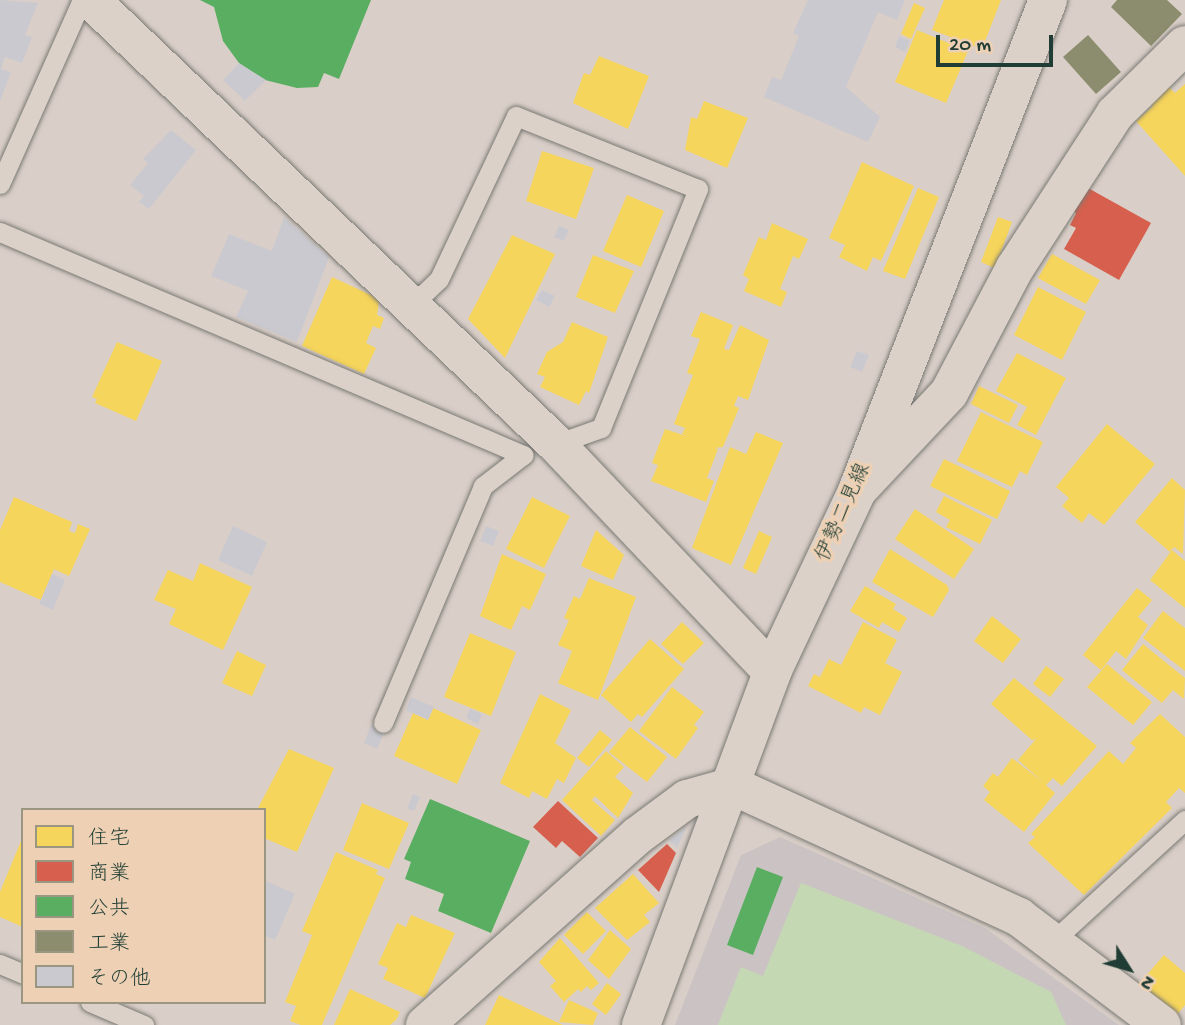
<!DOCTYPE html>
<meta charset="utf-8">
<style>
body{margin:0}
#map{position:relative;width:1185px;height:1025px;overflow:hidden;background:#dacfc8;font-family:"Gochi Hand","Klee One",sans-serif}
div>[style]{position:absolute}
.built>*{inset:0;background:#cbc3c3}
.green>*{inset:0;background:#c4d9b3}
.homes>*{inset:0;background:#f6d55c}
.shops>*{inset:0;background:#d6604d}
.public>*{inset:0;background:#5aae61}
.industry>*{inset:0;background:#8c8c6e}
.building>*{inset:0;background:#cac9cf}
.roads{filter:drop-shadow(0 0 2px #797974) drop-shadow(0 0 2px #797974)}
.service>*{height:19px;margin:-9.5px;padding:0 9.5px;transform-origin:9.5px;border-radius:9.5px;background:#dbd1c8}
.minor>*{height:38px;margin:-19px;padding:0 19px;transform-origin:19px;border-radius:19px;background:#dbd1c8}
.secondary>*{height:38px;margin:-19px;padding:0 19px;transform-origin:19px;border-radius:19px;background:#dbd1c8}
span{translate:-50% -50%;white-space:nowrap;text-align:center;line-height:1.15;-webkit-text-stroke:7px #eed1b5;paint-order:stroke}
.street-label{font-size:21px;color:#1f3d34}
.legend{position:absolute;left:21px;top:808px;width:245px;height:196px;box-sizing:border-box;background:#eed1b5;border:2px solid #9b9681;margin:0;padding:9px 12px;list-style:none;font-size:21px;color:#1f3d34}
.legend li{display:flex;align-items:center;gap:14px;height:35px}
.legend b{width:35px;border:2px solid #9b9681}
.north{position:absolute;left:1094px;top:934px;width:70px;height:70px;-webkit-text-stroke:5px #eed1b5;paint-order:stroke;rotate:127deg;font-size:19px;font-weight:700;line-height:28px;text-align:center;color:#1f3d34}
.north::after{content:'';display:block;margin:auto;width:24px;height:32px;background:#1f3d34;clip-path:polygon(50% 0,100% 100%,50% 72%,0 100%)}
.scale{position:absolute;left:936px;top:35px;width:117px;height:32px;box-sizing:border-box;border:4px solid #1f3d34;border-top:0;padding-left:9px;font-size:21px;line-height:24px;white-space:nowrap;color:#1f3d34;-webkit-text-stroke:5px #eed1b5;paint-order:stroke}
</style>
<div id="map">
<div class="built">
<div style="clip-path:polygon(780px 837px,985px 928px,1119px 1025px,675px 1025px,741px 855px)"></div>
</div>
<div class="green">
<div style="clip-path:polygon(801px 883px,962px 946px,1051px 992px,1066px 1025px,718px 1025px,741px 967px,763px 976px)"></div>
</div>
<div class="homes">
<div style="clip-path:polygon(944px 0,1001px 0,982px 49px,932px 30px)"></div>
<div style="clip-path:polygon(914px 3px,925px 8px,911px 39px,901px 34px)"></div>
<div style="clip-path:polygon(917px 30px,968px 51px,946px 103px,895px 82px)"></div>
<div style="clip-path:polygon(599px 56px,649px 76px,628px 129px,573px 103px,584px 73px,590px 75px)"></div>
<div style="clip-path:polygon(1185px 84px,1185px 176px,1136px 121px,1153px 106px,1149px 101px,1167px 85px,1175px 93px)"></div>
<div style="clip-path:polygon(704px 101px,748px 118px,727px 168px,685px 150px,691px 117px,697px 119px)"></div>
<div style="clip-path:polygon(542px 151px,594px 168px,576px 219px,526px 201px)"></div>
<div style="clip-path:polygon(862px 162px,914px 186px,881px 261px,873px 257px,867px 271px,839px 257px,845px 245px,829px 238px)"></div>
<div style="clip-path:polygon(918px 188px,939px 197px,905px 279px,883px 271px)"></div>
<div style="clip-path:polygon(627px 195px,664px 211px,641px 267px,603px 251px)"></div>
<div style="clip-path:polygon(998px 217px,1012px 222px,995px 268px,981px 262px)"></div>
<div style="clip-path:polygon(772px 223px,808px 239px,799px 259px,793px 256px,780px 289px,787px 292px,781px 307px,744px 291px,749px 279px,743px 275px,759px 237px,766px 240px)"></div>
<div style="clip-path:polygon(512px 235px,555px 254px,505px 358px,468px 319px)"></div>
<div style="clip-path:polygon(1052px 254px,1100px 280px,1086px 304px,1038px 278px)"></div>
<div style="clip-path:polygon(593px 255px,634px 271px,615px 313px,576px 297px)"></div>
<div style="clip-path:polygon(332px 277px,371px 295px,379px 302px,377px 315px,384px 318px,380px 329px,373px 326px,366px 343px,376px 348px,364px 374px,302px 346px)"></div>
<div style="clip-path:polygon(1038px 287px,1086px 312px,1062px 360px,1014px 335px)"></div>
<div style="clip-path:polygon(701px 312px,733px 325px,724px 349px,729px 350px,740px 325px,769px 340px,748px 400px,738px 396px,734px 406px,739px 408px,723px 447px,715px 448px,718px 449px,707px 478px,714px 481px,706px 502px,651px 481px,658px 465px,652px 463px,665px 429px,689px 437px,682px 434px,685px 428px,674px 424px,693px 375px,687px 373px,700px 339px,691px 336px)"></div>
<div style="clip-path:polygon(572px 322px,608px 337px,589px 393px,586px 391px,579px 405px,540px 387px,545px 377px,537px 374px,547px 352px,563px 342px)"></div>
<div style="clip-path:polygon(117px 342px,162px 361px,136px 421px,95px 403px,97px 399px,92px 397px)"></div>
<div style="clip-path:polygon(1017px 353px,1066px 378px,1036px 435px,1017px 425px,1027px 407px,996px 391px)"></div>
<div style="clip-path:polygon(979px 386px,1018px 405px,1009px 423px,971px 404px)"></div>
<div style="clip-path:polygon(981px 412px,1043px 442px,1027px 475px,1020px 471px,1012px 487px,957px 461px)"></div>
<div style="clip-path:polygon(1107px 424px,1155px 464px,1104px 525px,1089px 513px,1082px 523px,1062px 506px,1069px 498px,1056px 487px)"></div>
<div style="clip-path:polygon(756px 432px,783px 443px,731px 565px,692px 548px,730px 447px,746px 454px)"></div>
<div style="clip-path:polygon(944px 459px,1010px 491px,997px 519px,930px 486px)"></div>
<div style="clip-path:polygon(1172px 478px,1185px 490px,1183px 554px,1174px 547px,1170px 552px,1135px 522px)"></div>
<div style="clip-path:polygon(944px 496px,992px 520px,980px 544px,946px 527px,950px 520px,936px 512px)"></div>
<div style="clip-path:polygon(14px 497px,72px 522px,69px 531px,75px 533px,78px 524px,90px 529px,69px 576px,54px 569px,41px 600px,0 582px,0 530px)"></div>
<div style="clip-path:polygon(532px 497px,570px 516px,544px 568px,506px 549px)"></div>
<div style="clip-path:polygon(915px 509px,974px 549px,954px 579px,895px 539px)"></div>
<div style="clip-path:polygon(596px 530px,624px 555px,613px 580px,581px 566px)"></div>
<div style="clip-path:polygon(759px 531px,772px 537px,756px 574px,743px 568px)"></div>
<div style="clip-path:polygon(890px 549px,947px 585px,949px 590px,933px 617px,872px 582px)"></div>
<div style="clip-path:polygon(1172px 550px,1185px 561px,1185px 608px,1150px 580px)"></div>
<div style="clip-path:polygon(502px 554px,546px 574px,530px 610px,522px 606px,511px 630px,480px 616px)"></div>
<div style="clip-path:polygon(200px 563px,252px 587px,223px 650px,169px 624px,176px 609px,154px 600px,168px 570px,193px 581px)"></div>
<div style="clip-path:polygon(589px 578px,636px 597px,598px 700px,558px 683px,572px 651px,558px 645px,569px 620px,564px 618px,574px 596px,580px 599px)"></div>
<div style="clip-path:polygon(865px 586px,896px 604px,893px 609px,907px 618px,899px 632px,882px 622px,879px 628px,850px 611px)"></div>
<div style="clip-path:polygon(1137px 588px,1152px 600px,1138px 617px,1148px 625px,1126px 659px,1116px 651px,1101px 670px,1083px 655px)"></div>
<div style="clip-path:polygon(1163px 611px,1185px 628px,1185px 671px,1143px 638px)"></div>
<div style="clip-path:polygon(992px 616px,1021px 639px,1003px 663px,974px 641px)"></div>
<div style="clip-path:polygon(682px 622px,704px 643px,683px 664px,661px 644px)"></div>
<div style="clip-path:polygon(863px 622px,897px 640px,885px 663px,902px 672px,880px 715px,864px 707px,861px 713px,808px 686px,814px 674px,820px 677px,829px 659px,841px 665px)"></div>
<div style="clip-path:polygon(470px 633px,516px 652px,491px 716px,444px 697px)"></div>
<div style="clip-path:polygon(650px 639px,684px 669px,642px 717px,638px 714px,631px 722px,601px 695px)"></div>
<div style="clip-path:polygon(1143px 644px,1185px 678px,1184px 699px,1173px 690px,1162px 703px,1122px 670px)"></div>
<div style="clip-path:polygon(237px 651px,266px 665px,252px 696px,222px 683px)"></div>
<div style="clip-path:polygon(1107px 664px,1152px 702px,1133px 725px,1087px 687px)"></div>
<div style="clip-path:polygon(1046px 666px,1064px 679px,1050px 697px,1033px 684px)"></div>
<div style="clip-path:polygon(1014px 678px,1097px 746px,1062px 786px,1053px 778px,1046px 785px,1055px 793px,1024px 832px,984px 800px,990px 792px,983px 786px,993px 773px,998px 777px,1012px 758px,1043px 782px,1018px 760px,1036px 739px,1032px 740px,991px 704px)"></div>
<div style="clip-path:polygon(672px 687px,704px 712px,694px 725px,698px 728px,676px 759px,639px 731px)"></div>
<div style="clip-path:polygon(540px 694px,571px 710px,555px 743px,576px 758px,564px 783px,557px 779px,547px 799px,532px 791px,529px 798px,500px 783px)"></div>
<div style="clip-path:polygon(433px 708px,481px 730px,457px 784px,394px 756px,413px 713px,428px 720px)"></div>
<div style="clip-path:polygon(1160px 714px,1185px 737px,1185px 793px,1179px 788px,1166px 802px,1172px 808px,1084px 895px,1028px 843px,1035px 837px,1031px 834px,1109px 751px,1123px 764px,1136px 748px,1130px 743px)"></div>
<div style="clip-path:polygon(630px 727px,667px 757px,647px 782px,609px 752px)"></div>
<div style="clip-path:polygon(600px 730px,612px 740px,589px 767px,577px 758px)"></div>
<div style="clip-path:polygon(289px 749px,334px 768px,297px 852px,264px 838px,264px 810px,257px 810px)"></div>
<div style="clip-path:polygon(606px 751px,624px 767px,615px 777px,633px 793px,618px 818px,595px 796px,592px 800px,615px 820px,601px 836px,562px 800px)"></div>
<div style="clip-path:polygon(362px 803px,409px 823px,389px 869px,343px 850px)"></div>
<div style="clip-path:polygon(23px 836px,23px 927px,0 917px,0 892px)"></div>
<div style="clip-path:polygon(336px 852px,378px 870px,376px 874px,385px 878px,322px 1025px,301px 1025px,290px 1021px,296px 1006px,285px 1002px,312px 935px,302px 931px)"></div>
<div style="clip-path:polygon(633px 874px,659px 903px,644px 915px,650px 922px,627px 940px,595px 908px)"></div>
<div style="clip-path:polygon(587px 912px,606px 931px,583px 954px,564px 935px)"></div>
<div style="clip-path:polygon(411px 915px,455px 933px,425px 998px,383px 979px,388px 968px,378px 964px,397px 923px,406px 927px)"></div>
<div style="clip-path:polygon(610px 930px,631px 949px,609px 979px,588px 960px)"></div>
<div style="clip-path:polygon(560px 938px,599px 983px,591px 990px,587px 986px,581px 992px,578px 989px,564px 1002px,550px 986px,556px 981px,539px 962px)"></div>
<div style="clip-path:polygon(1164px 955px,1185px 973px,1185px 1005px,1176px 1016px,1139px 984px)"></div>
<div style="clip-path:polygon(607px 983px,621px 994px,606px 1015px,592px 1004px)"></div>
<div style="clip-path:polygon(350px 989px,400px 1012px,396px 1020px,390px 1025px,334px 1025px)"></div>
<div style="clip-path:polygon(499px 995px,563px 1025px,485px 1025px)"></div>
<div style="clip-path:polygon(569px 1000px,598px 1013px,593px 1025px,559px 1022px)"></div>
</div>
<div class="shops">
<div style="clip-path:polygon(1079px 183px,1151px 223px,1119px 280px,1064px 249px,1076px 228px,1070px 225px,1076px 213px,1066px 207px)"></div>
<div style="clip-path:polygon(558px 801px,598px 838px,580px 857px,562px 841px,556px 848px,533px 827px)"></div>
<div style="clip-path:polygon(667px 844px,676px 853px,659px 892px,638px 870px)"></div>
</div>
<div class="public">
<div style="clip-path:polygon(200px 0,371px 0,339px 79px,324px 73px,318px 87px,297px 88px,261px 79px,239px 63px,223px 41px,214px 7px)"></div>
<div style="clip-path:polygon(430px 799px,530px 841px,491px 933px,438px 911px,444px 894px,405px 879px,411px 862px,404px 859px)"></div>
<div style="clip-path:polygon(757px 867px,783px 877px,753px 955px,727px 945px)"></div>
</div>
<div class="industry">
<div style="clip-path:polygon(1117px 0,1167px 0,1182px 14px,1151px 46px,1111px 7px)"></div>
<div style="clip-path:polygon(1088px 35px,1121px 72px,1096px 94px,1063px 57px)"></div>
</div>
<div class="building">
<div style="clip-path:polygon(0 0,38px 3px,25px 35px,32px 37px,22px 63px,5px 57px,1px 69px,11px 72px,0 101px)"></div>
<div style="clip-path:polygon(808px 0,905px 0,897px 20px,878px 12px,846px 87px,880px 117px,868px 142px,764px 97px,772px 77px,781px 80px,799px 36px,793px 33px)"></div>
<div style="clip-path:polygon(899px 36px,910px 41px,905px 52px,895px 47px)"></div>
<div style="clip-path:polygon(239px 63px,266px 80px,245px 101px,223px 80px)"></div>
<div style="clip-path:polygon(171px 130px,196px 150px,149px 209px,139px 202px,144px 196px,130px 185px,148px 163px,143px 159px)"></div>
<div style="clip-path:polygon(284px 217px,329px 257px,297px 342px,236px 317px,248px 291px,211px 276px,229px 234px,272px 251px)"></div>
<div style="clip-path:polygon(559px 226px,569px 230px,564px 241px,554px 237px)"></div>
<div style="clip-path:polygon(542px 290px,555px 296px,549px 307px,536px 300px)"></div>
<div style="clip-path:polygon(857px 351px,869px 355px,862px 372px,850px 367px)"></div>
<div style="clip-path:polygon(233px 526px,267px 542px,252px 576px,218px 560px)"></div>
<div style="clip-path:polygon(486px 526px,499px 531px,493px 546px,480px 541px)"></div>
<div style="clip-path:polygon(52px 574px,65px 580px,53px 610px,39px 604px)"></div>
<div style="clip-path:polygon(411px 697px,434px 707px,428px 720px,406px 710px)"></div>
<div style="clip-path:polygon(470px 709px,482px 714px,478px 724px,466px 718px)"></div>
<div style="clip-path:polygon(371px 725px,385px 731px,377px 749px,364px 743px)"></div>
<div style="clip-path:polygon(413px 794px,420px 797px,414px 811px,407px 808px)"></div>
<div style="clip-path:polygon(687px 826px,677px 848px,669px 840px)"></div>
<div style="clip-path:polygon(264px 880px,295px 894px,275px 940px,264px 935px)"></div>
</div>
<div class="roads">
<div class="service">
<div style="left:0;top:184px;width:201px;rotate:-66deg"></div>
<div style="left:0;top:232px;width:569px;rotate:23.09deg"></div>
<div style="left:523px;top:455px;width:51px;rotate:142.2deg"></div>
<div style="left:483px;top:486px;width:257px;rotate:112.9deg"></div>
<div style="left:412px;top:305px;width:37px;rotate:-44deg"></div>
<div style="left:439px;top:279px;width:180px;rotate:-64.7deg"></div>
<div style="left:516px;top:116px;width:196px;rotate:21.9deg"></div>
<div style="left:698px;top:189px;width:258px;rotate:112.1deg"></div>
<div style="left:601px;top:428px;width:48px;rotate:160.4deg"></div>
<div style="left:1054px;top:940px;width:178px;rotate:-42.5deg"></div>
<div style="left:0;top:964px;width:25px;rotate:23deg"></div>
<div style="left:90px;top:1002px;width:59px;rotate:23.1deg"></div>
</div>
<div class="minor">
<div style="left:91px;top:0;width:643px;rotate:43.68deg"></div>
<div style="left:556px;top:444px;width:314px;rotate:46.5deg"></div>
<div style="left:857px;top:491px;width:134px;rotate:-46.8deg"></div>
<div style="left:949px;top:393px;width:141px;rotate:-62.2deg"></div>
<div style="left:1015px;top:268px;width:184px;rotate:-57deg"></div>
<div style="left:1115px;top:114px;width:98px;rotate:-44.6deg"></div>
<div style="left:425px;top:1025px;width:284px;rotate:-41.7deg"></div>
<div style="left:637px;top:836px;width:62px;rotate:-36.5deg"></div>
<div style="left:687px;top:799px;width:48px;rotate:-15.8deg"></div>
<div style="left:733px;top:786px;width:315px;rotate:24.6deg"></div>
<div style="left:1019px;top:917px;width:179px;rotate:37.1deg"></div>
</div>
<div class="secondary">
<div style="left:641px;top:1025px;width:377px;rotate:-69.6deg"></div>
<div style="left:772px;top:672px;width:200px;rotate:-64.8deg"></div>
<div style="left:857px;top:491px;width:527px;rotate:-68.74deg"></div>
</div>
</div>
<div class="street-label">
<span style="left:845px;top:513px;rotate:-66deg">伊勢二見線</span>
</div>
<ul class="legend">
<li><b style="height:19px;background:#f6d55c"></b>住宅</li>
<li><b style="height:19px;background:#d6604d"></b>商業</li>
<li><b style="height:19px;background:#5aae61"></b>公共</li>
<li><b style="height:19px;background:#8c8c6e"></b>工業</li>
<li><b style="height:19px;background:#cac9cf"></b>その他</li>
</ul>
<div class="north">N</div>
<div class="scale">20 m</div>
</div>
